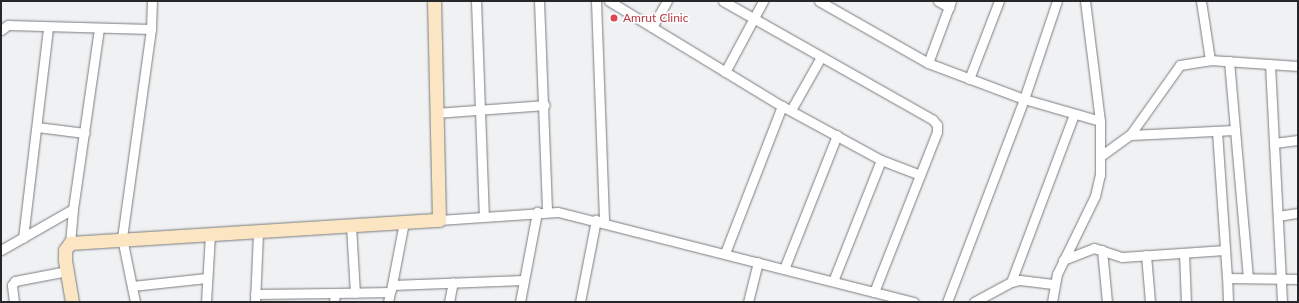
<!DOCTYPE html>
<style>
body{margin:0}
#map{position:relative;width:1299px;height:303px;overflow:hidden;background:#eff1f3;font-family:Lato,sans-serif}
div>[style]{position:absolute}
.roads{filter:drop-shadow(0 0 1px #7a7c7e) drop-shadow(0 0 1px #7a7c7e)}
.street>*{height:9px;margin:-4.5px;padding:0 4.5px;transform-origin:4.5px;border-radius:4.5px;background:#fff}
.secondary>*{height:13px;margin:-6.5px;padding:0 6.5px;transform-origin:6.5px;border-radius:6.5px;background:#fce5c2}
.dots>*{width:11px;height:11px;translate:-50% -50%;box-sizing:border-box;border:2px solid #fdfeff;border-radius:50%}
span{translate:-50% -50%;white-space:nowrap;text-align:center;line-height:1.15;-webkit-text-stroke:3px #fdfeff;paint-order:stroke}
.health-label{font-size:12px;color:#be3a42}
.left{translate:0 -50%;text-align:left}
.frame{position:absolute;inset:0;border:2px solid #262728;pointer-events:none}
</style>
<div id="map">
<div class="roads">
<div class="street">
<div style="left:476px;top:1px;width:215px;rotate:87.9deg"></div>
<div style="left:539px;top:1px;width:210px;rotate:87.8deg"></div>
<div style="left:596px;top:1px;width:221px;rotate:87.9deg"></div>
<div style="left:609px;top:1px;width:202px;rotate:31.3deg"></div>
<div style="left:782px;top:106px;width:113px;rotate:28.6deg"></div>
<div style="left:881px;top:160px;width:130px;rotate:111.6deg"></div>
<div style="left:723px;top:1px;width:241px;rotate:29.5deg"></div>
<div style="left:933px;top:120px;width:6px;rotate:51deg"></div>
<div style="left:937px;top:125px;width:7px;rotate:90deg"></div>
<div style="left:937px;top:132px;width:172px;rotate:111.5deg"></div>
<div style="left:819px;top:1px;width:125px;rotate:29.6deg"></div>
<div style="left:928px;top:63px;width:103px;rotate:20.6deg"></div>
<div style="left:1024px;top:99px;width:103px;rotate:-71.4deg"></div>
<div style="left:938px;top:1px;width:13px;rotate:29deg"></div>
<div style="left:1201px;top:1px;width:60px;rotate:81.3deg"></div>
<div style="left:652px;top:27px;width:30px;rotate:-60deg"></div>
<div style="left:151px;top:29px;width:28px;rotate:-88deg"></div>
<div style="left:1px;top:30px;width:9px;rotate:-36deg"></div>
<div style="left:8px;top:25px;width:143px;rotate:1.6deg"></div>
<div style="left:151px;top:29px;width:211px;rotate:97.9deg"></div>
<div style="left:122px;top:238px;width:65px;rotate:78.5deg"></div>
<div style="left:1229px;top:61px;width:218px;rotate:85deg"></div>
<div style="left:928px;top:63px;width:66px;rotate:-69.6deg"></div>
<div style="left:1270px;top:64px;width:238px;rotate:87.1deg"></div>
<div style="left:725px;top:72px;width:81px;rotate:-61.8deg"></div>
<div style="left:969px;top:79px;width:84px;rotate:-69deg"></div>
<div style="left:791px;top:110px;width:61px;rotate:-60.5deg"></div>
<div style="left:436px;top:113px;width:109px;rotate:-4.2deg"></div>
<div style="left:37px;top:127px;width:48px;rotate:7.1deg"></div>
<div style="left:1217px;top:131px;width:147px;rotate:86.1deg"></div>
<div style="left:1130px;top:135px;width:105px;rotate:-2.7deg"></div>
<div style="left:1274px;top:143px;width:24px;rotate:-7deg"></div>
<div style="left:1102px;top:155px;width:34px;rotate:-36deg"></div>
<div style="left:1130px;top:135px;width:86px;rotate:-54.5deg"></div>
<div style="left:1180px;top:65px;width:30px;rotate:-9deg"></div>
<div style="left:1210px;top:60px;width:88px;rotate:3.9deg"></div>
<div style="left:881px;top:160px;width:42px;rotate:21deg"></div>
<div style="left:73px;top:209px;width:182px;rotate:-81.8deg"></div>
<div style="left:1278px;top:216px;width:20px;rotate:-9deg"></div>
<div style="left:439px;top:220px;width:119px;rotate:-3.8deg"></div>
<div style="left:558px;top:212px;width:367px;rotate:14.2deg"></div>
<div style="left:351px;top:226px;width:67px;rotate:86.6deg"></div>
<div style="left:23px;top:238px;width:212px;rotate:-83.2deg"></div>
<div style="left:1px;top:250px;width:83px;rotate:-29.7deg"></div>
<div style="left:73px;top:209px;width:34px;rotate:95deg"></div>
<div style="left:1102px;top:250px;width:52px;rotate:84.5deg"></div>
<div style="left:725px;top:253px;width:158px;rotate:-68.8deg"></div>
<div style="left:1184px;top:253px;width:49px;rotate:87.7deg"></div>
<div style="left:1146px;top:255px;width:47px;rotate:85.1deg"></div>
<div style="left:1063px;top:260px;width:33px;rotate:-21deg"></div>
<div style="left:1094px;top:248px;width:29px;rotate:18deg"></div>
<div style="left:1122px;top:257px;width:103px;rotate:-3.9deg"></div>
<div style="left:784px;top:269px;width:144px;rotate:-68.4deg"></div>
<div style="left:1011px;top:282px;width:179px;rotate:-69.4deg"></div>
<div style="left:392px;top:285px;width:132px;rotate:-2.2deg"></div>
<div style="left:132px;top:286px;width:75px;rotate:-6.1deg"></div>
<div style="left:391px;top:290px;width:69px;rotate:-79.2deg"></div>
<div style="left:255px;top:294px;width:80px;rotate:-0.7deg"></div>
<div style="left:14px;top:302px;width:17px;rotate:-97deg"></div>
<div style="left:12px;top:285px;width:5px;rotate:-53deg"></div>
<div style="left:15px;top:281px;width:53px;rotate:-10.9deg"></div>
<div style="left:206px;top:302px;width:68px;rotate:-86.6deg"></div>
<div style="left:255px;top:302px;width:70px;rotate:-87.5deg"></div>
<div style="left:334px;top:302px;width:9px;rotate:-84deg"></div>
<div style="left:335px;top:293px;width:55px;rotate:-1deg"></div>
<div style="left:390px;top:292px;width:10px;rotate:101deg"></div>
<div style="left:449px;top:302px;width:20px;rotate:-79deg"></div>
<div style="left:520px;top:302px;width:92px;rotate:-79.3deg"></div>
<div style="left:580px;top:302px;width:84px;rotate:-79deg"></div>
<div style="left:748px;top:302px;width:41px;rotate:-76deg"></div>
<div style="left:947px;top:302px;width:217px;rotate:-69.2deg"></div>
<div style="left:1024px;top:99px;width:79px;rotate:16.1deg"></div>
<div style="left:974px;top:302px;width:42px;rotate:-28.4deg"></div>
<div style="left:1011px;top:282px;width:9px;rotate:-13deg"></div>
<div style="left:1020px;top:280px;width:33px;rotate:7deg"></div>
<div style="left:1052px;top:302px;width:28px;rotate:-80deg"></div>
<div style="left:1057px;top:274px;width:87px;rotate:-64deg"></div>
<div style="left:1095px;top:196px;width:22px;rotate:-77deg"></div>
<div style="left:1100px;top:175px;width:54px;rotate:-90deg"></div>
<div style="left:1100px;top:121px;width:121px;rotate:-97.1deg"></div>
<div style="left:1228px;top:302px;width:24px;rotate:-92deg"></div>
<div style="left:1227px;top:278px;width:71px;rotate:0.8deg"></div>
</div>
<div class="secondary">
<div style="left:72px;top:302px;width:43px;rotate:-99.5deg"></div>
<div style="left:65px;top:260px;width:10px;rotate:-90deg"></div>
<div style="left:65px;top:250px;width:9px;rotate:-54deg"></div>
<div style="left:70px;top:243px;width:370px;rotate:-3.6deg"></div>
<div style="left:439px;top:220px;width:219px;rotate:-91.3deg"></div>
</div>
</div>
<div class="dots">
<div style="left:614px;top:18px;background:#e0444e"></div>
</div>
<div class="health-label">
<span class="left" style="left:623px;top:18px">Amrut Clinic</span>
</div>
<div class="frame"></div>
</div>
